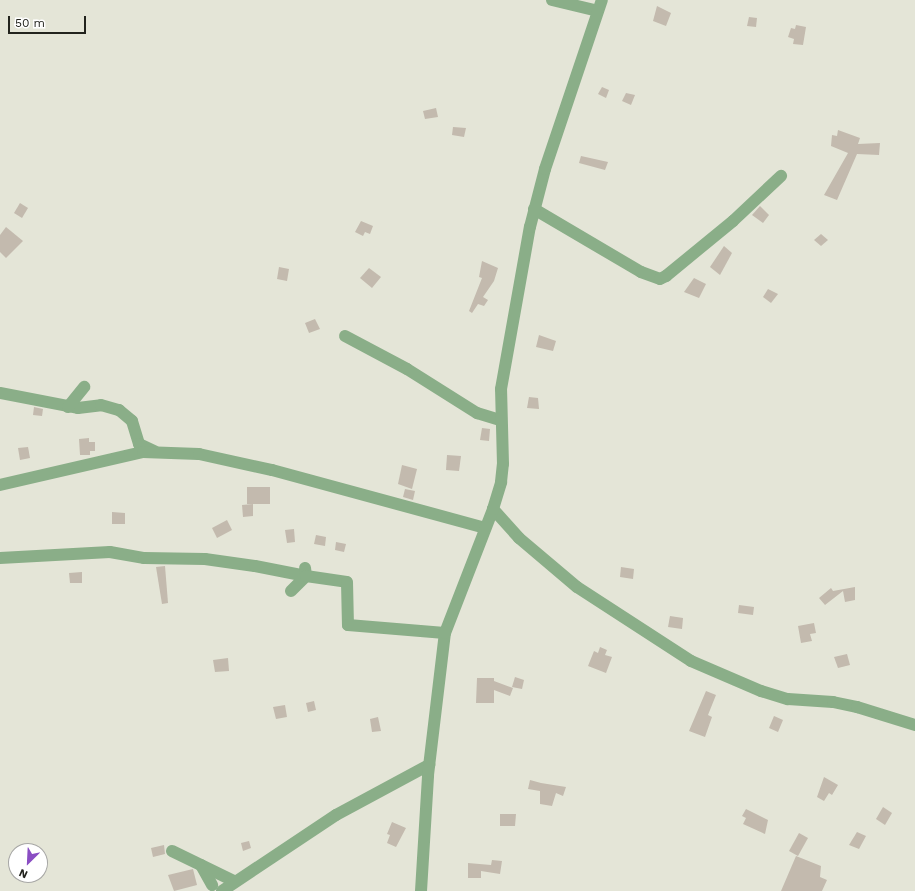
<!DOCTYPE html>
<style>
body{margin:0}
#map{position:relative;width:915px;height:891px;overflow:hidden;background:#e4e5d7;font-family:"Work Sans",sans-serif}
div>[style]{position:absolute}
.building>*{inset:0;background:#c3baae}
.minor>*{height:12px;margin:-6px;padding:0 6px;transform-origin:6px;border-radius:6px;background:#8aae88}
span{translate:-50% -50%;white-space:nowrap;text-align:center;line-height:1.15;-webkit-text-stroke:3.5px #fff;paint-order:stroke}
.north{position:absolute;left:8px;top:843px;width:40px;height:40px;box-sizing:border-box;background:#fff;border:1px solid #a7a7a5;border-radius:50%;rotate:204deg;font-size:11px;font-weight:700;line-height:16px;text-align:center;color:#22231d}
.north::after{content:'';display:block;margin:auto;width:14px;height:18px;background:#8a4dc3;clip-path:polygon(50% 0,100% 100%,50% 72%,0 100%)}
.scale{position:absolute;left:8px;top:16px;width:78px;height:18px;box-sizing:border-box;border:2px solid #22231d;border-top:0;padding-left:5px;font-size:12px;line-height:14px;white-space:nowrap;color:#22231d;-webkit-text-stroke:3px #fff;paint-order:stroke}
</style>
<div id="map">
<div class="building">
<div style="clip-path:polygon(657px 6px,671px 13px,666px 26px,653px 21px)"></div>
<div style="clip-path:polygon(749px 17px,757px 18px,756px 27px,747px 26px)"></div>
<div style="clip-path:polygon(796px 25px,806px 27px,803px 45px,793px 44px,794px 39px,788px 37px,791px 28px,795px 29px)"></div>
<div style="clip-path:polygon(602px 87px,609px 90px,606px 98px,598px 94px)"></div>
<div style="clip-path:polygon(626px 93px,635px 95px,631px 105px,622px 101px)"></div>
<div style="clip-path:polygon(436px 108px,438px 117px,425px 119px,423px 111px)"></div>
<div style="clip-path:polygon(453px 127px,466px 128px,464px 137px,452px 135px)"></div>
<div style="clip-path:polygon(838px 130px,860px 138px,858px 144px,880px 143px,879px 155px,857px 154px,837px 200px,824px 195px,848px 153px,831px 146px,832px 135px,837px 136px)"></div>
<div style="clip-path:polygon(581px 156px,608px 162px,605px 170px,579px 163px)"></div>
<div style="clip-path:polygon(20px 203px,28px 208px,22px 218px,14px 213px)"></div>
<div style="clip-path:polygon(760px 206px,769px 215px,763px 223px,752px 215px)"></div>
<div style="clip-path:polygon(361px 221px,373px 226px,370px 234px,365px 232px,363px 236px,355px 232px)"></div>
<div style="clip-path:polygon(6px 227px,23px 241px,6px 258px,0 252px,0 235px)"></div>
<div style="clip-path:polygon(821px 234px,828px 240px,821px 246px,814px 240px)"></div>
<div style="clip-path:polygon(724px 246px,732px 253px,720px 275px,710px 267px)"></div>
<div style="clip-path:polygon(482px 261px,498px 268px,494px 281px,483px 297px,488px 300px,484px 306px,478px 304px,472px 313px,469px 311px,482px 278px,479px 277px)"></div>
<div style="clip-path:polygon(279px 267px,289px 269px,287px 281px,277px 279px)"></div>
<div style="clip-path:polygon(369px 268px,381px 277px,372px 288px,360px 278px)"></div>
<div style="clip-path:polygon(694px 278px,706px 284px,699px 298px,684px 292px)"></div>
<div style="clip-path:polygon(768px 289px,778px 294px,771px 303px,763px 297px)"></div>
<div style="clip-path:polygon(315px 319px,320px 329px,309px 333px,305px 323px)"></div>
<div style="clip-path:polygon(539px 335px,556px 341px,553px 351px,536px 347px)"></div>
<div style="clip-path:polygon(529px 397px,538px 398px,539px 409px,527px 408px)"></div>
<div style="clip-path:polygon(34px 407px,43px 409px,42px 416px,33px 415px)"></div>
<div style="clip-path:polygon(482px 428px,490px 429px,489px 441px,480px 440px)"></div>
<div style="clip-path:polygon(89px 438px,89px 442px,95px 442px,95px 451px,90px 451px,90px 455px,80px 455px,79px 439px)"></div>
<div style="clip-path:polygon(28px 447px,30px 458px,20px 460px,18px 448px)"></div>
<div style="clip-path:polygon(447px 455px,461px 456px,459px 471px,446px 470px)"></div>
<div style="clip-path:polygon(402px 465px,417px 469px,412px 489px,398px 484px)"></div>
<div style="clip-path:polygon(247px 487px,270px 487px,270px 504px,247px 504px)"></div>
<div style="clip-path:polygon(405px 489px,415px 491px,413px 500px,403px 497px)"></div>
<div style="clip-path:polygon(253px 504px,253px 516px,243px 517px,242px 505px)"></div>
<div style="clip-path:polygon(112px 512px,125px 513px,125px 524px,112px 524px)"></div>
<div style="clip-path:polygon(227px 520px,232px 530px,217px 538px,212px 528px)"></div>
<div style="clip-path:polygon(294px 529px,295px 542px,287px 543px,285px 530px)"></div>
<div style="clip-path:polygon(316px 535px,326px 537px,325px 546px,314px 544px)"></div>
<div style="clip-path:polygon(336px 542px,346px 544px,344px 552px,335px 550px)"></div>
<div style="clip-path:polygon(165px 566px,168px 603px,162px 604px,156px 567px)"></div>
<div style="clip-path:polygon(621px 567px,634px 569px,633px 579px,620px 577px)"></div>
<div style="clip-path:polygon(82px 572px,82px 583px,70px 583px,69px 573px)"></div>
<div style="clip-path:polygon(855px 587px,855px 600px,845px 602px,843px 591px,825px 605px,819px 598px,831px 588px,833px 591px)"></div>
<div style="clip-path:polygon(739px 605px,754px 607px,753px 615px,738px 613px)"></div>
<div style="clip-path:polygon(670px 616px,683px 618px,682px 629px,668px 627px)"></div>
<div style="clip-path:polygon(814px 623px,816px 633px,810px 634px,812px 641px,801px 643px,798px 626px)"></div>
<div style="clip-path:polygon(600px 647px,607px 650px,605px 655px,612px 657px,606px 673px,588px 666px,594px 651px,598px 653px)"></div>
<div style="clip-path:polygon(847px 654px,850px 665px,838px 668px,834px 657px)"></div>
<div style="clip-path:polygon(228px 658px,229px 671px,215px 672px,213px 660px)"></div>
<div style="clip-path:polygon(515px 677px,524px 680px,522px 689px,512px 687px)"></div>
<div style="clip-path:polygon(477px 678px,494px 678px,494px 681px,513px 688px,510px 696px,494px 690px,494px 703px,476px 703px)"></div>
<div style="clip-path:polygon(706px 691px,716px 695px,708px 715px,712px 717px,705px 737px,689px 731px)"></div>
<div style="clip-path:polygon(314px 701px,316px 710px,308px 712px,306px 703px)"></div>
<div style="clip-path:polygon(285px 705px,287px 717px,276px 719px,273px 707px)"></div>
<div style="clip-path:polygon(774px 716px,783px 720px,778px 732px,769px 728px)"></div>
<div style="clip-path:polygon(378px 717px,381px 731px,372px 732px,370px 719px)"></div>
<div style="clip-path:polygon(824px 777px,838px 785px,832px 795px,829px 793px,824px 801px,817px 797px)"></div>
<div style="clip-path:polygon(530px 780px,541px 783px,566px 787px,563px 796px,556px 793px,552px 806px,540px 804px,540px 791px,528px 789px)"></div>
<div style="clip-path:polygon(883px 807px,892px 813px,885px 825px,876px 819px)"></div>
<div style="clip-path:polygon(746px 809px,768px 820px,765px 834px,743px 824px,746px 818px,742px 816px)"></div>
<div style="clip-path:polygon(500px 814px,516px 814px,515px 826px,500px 826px)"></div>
<div style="clip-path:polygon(392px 822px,406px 828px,396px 847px,387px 843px,390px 835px,387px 834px)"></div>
<div style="clip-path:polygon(857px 832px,866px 836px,859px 849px,849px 845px)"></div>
<div style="clip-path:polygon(799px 833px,808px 838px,798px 856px,789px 851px)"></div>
<div style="clip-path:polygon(249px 841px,251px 848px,243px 851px,241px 843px)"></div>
<div style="clip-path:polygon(164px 845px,165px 854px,153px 857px,151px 848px)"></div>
<div style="clip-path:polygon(796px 856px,821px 866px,820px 877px,827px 880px,822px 891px,781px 891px)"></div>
<div style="clip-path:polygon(492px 860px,502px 861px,500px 874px,481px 871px,481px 878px,468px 878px,468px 863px,491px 865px)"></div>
<div style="clip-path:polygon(193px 869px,197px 885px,174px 891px,168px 875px)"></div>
</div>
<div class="minor">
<div style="left:552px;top:0;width:47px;rotate:13.4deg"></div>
<div style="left:534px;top:209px;width:124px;rotate:30.5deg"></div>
<div style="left:641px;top:272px;width:20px;rotate:20deg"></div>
<div style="left:660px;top:279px;width:7px;rotate:-27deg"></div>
<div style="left:666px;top:276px;width:87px;rotate:-39.4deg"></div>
<div style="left:733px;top:221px;width:66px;rotate:-43.2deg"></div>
<div style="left:345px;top:336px;width:70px;rotate:28deg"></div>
<div style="left:407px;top:369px;width:83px;rotate:32.2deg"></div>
<div style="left:477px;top:413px;width:24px;rotate:17deg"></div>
<div style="left:0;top:393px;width:79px;rotate:10.9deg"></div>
<div style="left:78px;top:408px;width:23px;rotate:-7deg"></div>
<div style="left:101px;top:405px;width:19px;rotate:16deg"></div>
<div style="left:119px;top:410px;width:17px;rotate:40deg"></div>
<div style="left:132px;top:421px;width:24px;rotate:73deg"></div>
<div style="left:139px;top:444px;width:17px;rotate:25deg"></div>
<div style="left:68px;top:407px;width:26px;rotate:-51deg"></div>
<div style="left:0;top:485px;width:147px;rotate:-13deg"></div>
<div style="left:143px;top:452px;width:56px;rotate:2deg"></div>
<div style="left:199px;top:454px;width:75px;rotate:12.4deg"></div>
<div style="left:272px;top:470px;width:221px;rotate:15.2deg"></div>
<div style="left:493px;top:509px;width:39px;rotate:48deg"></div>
<div style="left:519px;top:538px;width:76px;rotate:40.2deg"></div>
<div style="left:577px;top:587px;width:136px;rotate:33deg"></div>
<div style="left:691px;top:661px;width:76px;rotate:23.2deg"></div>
<div style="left:761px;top:691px;width:28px;rotate:17deg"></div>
<div style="left:788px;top:699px;width:45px;rotate:3.8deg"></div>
<div style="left:833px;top:702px;width:25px;rotate:12deg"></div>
<div style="left:857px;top:707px;width:61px;rotate:17.2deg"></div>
<div style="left:0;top:558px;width:110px;rotate:-3.1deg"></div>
<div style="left:110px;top:552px;width:35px;rotate:10deg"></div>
<div style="left:144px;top:558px;width:61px;rotate:0.9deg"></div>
<div style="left:205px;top:559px;width:50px;rotate:8deg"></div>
<div style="left:255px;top:566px;width:52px;rotate:11.1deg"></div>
<div style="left:306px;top:576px;width:8px;rotate:-97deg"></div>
<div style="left:291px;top:591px;width:21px;rotate:-45deg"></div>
<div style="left:306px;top:576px;width:41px;rotate:8.3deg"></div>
<div style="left:347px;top:582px;width:43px;rotate:88.7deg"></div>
<div style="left:348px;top:625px;width:97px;rotate:4.7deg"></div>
<div style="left:172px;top:851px;width:69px;rotate:25.8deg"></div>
<div style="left:201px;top:865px;width:23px;rotate:61deg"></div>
<div style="left:222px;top:891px;width:137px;rotate:-33.7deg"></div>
<div style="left:336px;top:815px;width:106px;rotate:-28.3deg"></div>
<div style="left:421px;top:891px;width:116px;rotate:-86.5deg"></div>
<div style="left:428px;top:775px;width:143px;rotate:-83.2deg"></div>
<div style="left:445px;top:633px;width:133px;rotate:-68.8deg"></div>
<div style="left:493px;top:509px;width:28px;rotate:-73deg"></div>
<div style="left:501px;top:482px;width:18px;rotate:-84deg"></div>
<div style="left:503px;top:464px;width:75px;rotate:-91.5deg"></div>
<div style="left:501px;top:389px;width:165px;rotate:-79.9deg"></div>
<div style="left:530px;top:227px;width:60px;rotate:-75.5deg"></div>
<div style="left:545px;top:169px;width:178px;rotate:-71.4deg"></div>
</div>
<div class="north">N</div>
<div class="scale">50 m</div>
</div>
